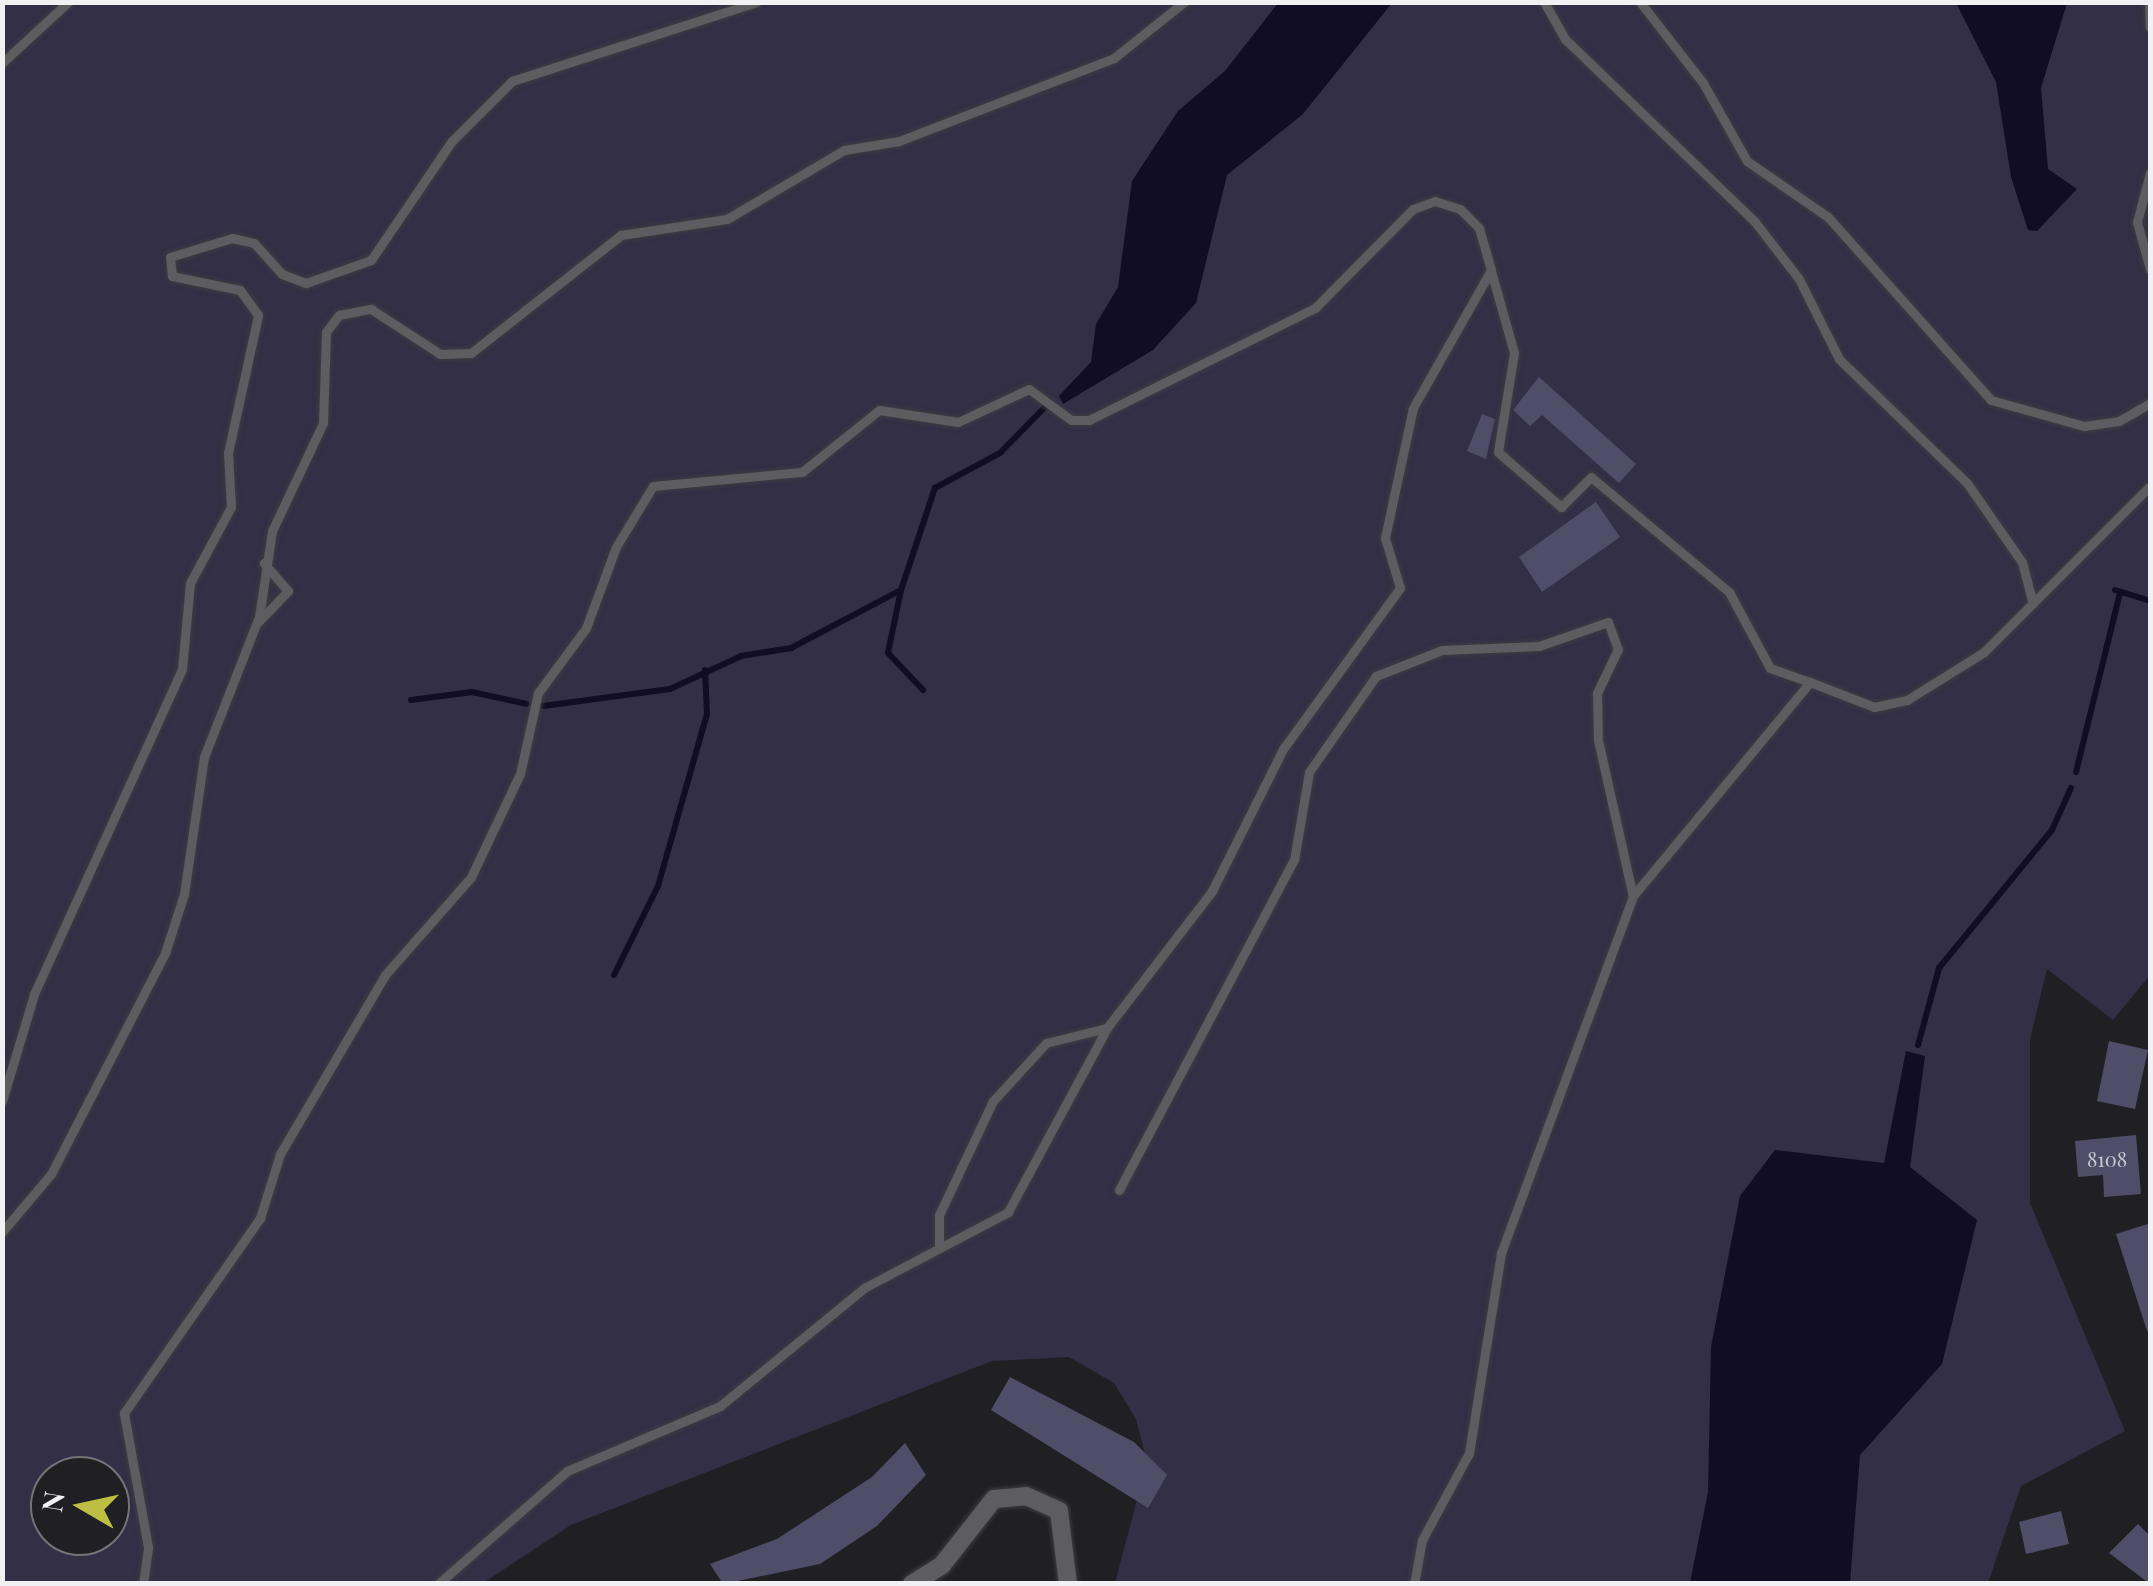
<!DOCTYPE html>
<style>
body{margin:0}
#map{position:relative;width:2153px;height:1586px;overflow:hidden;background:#202024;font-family:"Playfair Display",serif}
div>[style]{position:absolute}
.green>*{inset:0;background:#322f46}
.water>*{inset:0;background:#110d24}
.stream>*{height:6px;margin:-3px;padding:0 3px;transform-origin:3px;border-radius:3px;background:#110d24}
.building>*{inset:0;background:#504d69}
.roads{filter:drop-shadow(0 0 2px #3d3d40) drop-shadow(0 0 2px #3d3d40)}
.service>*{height:9px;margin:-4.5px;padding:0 4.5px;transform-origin:4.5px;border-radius:4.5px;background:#5d5c61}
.minor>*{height:18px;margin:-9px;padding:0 9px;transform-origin:9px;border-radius:9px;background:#5d5c61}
span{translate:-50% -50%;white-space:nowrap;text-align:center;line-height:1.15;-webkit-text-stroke:8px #202024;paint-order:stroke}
.number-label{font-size:20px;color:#c9c8d1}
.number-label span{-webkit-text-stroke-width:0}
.frame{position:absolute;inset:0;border:5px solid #f1f1f4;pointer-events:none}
.north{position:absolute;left:30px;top:1456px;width:100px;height:100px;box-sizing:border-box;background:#202024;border:2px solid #747477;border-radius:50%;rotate:279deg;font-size:28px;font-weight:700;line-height:40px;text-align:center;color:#f1f1f4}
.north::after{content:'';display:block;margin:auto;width:35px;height:45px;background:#bdbf43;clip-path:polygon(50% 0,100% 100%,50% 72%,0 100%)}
</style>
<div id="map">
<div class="green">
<div style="clip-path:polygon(evenodd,3px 3px,2150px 3px,2150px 975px,2113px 1020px,2047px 969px,2030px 1039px,2030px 1203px,2125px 1431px,2021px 1486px,1988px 1583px,1115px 1583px,1147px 1462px,1136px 1419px,1114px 1383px,1069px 1357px,992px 1361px,571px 1525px,483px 1583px,3px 1584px,3px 3px,50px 1476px,110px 1476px,110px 1536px,50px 1536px,50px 1476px)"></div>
</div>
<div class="water">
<div style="clip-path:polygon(1278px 3px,1392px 3px,1303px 114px,1227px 175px,1196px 303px,1153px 350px,1063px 404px,1059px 396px,1091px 362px,1096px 324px,1118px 287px,1132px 181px,1178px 111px,1225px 71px)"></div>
<div style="clip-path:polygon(1956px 3px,2067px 3px,2041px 88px,2048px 169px,2077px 189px,2037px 231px,2028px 230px,2011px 177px,1996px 82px)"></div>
<div style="clip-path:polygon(1906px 1051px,1925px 1056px,1910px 1167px,1977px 1220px,1942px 1364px,1860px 1455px,1850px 1583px,1690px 1583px,1708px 1492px,1711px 1347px,1740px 1196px,1775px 1150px,1884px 1163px)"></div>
</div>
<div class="stream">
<div style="left:901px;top:590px;width:64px;rotate:101.7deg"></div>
<div style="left:888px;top:653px;width:51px;rotate:46.6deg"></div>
<div style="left:2115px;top:590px;width:37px;rotate:17deg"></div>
<div style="left:411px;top:700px;width:62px;rotate:-7.5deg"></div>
<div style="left:472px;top:692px;width:56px;rotate:12.3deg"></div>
<div style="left:543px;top:706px;width:128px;rotate:-7.6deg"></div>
<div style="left:670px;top:689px;width:78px;rotate:-24.9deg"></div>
<div style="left:741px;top:656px;width:51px;rotate:-9.1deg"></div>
<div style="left:791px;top:648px;width:124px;rotate:-27.8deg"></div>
<div style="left:901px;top:590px;width:108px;rotate:-71.6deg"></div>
<div style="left:935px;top:488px;width:74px;rotate:-28.3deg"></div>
<div style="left:1000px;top:453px;width:63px;rotate:-45.6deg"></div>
<div style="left:2076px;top:772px;width:184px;rotate:-76.2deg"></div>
<div style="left:614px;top:975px;width:99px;rotate:-63.7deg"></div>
<div style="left:658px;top:886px;width:179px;rotate:-74.1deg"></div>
<div style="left:707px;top:714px;width:44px;rotate:-92.6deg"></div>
<div style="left:1918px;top:1045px;width:80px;rotate:-74.7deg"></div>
<div style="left:1939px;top:968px;width:178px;rotate:-50.7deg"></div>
<div style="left:2052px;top:830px;width:46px;rotate:-65.7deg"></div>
</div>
<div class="building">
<div style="clip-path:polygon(1539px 377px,1636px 464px,1619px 483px,1542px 415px,1530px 426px,1513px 410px)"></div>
<div style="clip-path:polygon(1482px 414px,1495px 419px,1486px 459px,1467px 451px)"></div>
<div style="clip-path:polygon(1596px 502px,1620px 537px,1542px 592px,1519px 557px)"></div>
<div style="clip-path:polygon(2109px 1041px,2148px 1050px,2135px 1109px,2097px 1101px)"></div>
<div style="clip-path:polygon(2136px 1135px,2141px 1194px,2104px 1197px,2103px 1175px,2078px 1177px,2075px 1141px)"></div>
<div style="clip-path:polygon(2148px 1224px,2150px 1330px,2147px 1331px,2116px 1234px)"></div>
<div style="clip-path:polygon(1010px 1377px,1134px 1442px,1167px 1475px,1148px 1508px,991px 1410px)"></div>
<div style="clip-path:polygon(905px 1443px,926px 1475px,877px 1526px,820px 1564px,723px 1584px,710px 1564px,777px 1539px,872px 1477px)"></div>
<div style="clip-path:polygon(2061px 1511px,2069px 1544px,2026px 1554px,2019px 1522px)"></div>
<div style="clip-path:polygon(2138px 1524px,2150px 1536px,2150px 1584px,2109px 1553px)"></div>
</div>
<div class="roads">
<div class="service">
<div style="left:1544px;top:2px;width:43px;rotate:60.4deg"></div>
<div style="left:1565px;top:39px;width:264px;rotate:43.9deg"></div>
<div style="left:1755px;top:222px;width:72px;rotate:52.3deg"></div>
<div style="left:1799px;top:279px;width:89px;rotate:63.4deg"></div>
<div style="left:1839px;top:359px;width:178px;rotate:44.1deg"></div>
<div style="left:1967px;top:483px;width:96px;rotate:55.2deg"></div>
<div style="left:2022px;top:562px;width:43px;rotate:75.3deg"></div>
<div style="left:1640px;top:2px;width:103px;rotate:52.1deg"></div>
<div style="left:1703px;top:83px;width:90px;rotate:60.6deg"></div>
<div style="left:1747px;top:161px;width:98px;rotate:34.7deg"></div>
<div style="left:1828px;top:217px;width:245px;rotate:48.3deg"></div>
<div style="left:1991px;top:400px;width:97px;rotate:15.6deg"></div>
<div style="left:2084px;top:426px;width:35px;rotate:-8deg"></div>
<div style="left:2119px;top:421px;width:36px;rotate:-30deg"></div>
<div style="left:2149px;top:2px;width:25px;rotate:88deg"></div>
<div style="left:2px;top:63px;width:90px;rotate:-42.7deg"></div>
<div style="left:2150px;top:173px;width:51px;rotate:104.9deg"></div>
<div style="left:2137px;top:222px;width:49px;rotate:74.5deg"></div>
<div style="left:1491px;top:271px;width:85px;rotate:74.3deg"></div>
<div style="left:1514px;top:353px;width:100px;rotate:99.2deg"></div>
<div style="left:1498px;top:452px;width:84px;rotate:41.1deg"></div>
<div style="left:1561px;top:507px;width:42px;rotate:-45deg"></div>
<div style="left:1591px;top:477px;width:180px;rotate:39.8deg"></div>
<div style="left:1729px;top:592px;width:86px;rotate:61.7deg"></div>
<div style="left:1770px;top:668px;width:42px;rotate:19.3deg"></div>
<div style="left:257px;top:623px;width:45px;rotate:-45.9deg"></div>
<div style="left:288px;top:591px;width:37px;rotate:-131deg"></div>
<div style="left:2px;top:1101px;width:112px;rotate:-73.3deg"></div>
<div style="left:34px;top:994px;width:357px;rotate:-65.5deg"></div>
<div style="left:182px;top:669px;width:86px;rotate:-84.7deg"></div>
<div style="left:190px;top:583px;width:86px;rotate:-61.7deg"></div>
<div style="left:231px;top:507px;width:54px;rotate:-93.2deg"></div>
<div style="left:228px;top:453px;width:141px;rotate:-77.7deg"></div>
<div style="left:258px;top:315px;width:31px;rotate:-126deg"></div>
<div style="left:240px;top:290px;width:69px;rotate:-168.4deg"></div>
<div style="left:172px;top:276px;width:19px;rotate:-96deg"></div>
<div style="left:170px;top:257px;width:65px;rotate:-17deg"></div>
<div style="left:232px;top:238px;width:23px;rotate:13deg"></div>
<div style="left:254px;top:243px;width:42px;rotate:47.9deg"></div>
<div style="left:282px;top:274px;width:26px;rotate:21deg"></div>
<div style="left:306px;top:283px;width:69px;rotate:-19.5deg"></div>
<div style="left:371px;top:260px;width:144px;rotate:-55.8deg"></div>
<div style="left:452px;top:141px;width:85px;rotate:-45deg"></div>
<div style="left:512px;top:81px;width:256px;rotate:-17.9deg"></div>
<div style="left:1119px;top:1190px;width:374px;rotate:-62.1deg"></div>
<div style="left:1294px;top:860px;width:89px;rotate:-80.3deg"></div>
<div style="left:1309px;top:772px;width:117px;rotate:-55.1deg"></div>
<div style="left:1376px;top:676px;width:71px;rotate:-21.5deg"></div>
<div style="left:1442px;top:650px;width:97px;rotate:-2.4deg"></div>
<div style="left:1539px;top:646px;width:73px;rotate:-19.2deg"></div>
<div style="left:1608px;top:622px;width:29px;rotate:70deg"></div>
<div style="left:1618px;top:649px;width:49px;rotate:115.5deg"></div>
<div style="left:1597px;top:693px;width:47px;rotate:88.8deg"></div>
<div style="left:1598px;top:740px;width:160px;rotate:77.4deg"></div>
<div style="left:2px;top:1232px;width:76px;rotate:-49.8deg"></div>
<div style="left:51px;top:1174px;width:249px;rotate:-62.7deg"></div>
<div style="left:165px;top:953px;width:62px;rotate:-72.1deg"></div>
<div style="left:184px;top:894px;width:138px;rotate:-81.7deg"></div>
<div style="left:204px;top:757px;width:150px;rotate:-68.6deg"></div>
<div style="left:259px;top:617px;width:87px;rotate:-81.4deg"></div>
<div style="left:272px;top:531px;width:119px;rotate:-64.7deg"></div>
<div style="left:323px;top:423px;width:91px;rotate:-88.1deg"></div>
<div style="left:326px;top:332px;width:21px;rotate:-53deg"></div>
<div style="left:339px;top:315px;width:33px;rotate:-11deg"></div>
<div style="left:371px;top:309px;width:82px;rotate:33.1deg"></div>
<div style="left:440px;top:354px;width:31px;rotate:-2deg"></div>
<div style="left:471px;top:353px;width:191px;rotate:-38.2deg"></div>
<div style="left:621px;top:235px;width:107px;rotate:-8.6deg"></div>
<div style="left:727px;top:219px;width:136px;rotate:-30.5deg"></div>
<div style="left:844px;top:150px;width:56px;rotate:-9.3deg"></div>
<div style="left:899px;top:141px;width:230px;rotate:-21.1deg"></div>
<div style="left:1114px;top:58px;width:90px;rotate:-38.7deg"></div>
<div style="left:939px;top:1246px;width:31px;rotate:-90deg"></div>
<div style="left:939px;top:1215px;width:126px;rotate:-64.7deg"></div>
<div style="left:993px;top:1101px;width:79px;rotate:-47.6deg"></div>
<div style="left:1046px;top:1043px;width:63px;rotate:-13.8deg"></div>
<div style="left:143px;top:1584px;width:37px;rotate:-82deg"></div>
<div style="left:148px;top:1547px;width:136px;rotate:-100.2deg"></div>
<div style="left:124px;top:1413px;width:238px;rotate:-55.1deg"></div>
<div style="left:260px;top:1218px;width:67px;rotate:-72.6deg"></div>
<div style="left:280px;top:1154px;width:208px;rotate:-59.6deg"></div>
<div style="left:385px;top:975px;width:130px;rotate:-48.7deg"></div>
<div style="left:471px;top:877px;width:114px;rotate:-64.6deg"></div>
<div style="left:520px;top:774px;width:83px;rotate:-77.5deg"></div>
<div style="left:538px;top:693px;width:81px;rotate:-53.6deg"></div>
<div style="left:586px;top:628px;width:86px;rotate:-69.7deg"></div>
<div style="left:616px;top:547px;width:71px;rotate:-58.8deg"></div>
<div style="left:653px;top:486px;width:150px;rotate:-5.4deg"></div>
<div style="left:802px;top:472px;width:99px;rotate:-38.8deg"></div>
<div style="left:879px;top:410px;width:80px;rotate:8.6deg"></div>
<div style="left:958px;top:422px;width:78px;rotate:-24.9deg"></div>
<div style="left:1029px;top:389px;width:52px;rotate:36.4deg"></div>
<div style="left:1071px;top:420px;width:18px"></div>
<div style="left:1089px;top:420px;width:252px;rotate:-26.4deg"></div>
<div style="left:1315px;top:308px;width:139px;rotate:-45.3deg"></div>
<div style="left:1413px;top:209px;width:23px;rotate:-20deg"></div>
<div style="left:1435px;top:201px;width:26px;rotate:18deg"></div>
<div style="left:1460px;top:209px;width:27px;rotate:45deg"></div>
<div style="left:1479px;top:228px;width:44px;rotate:74.1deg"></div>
<div style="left:1491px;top:270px;width:159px;rotate:119.5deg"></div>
<div style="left:1413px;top:408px;width:133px;rotate:102.2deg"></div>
<div style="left:1385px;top:538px;width:52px;rotate:73.3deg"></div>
<div style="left:1400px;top:588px;width:199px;rotate:126deg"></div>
<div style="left:1283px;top:749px;width:159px;rotate:116.6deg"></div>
<div style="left:1212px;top:891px;width:173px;rotate:127.5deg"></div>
<div style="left:1107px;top:1028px;width:209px;rotate:118.3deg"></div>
<div style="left:1008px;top:1212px;width:163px;rotate:152.2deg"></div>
<div style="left:864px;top:1288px;width:186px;rotate:140.7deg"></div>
<div style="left:720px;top:1406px;width:166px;rotate:157deg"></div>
<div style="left:567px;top:1471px;width:171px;rotate:138.8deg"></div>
<div style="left:1414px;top:1584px;width:45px;rotate:-79.7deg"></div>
<div style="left:1422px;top:1540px;width:99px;rotate:-61.6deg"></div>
<div style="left:1469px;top:1453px;width:203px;rotate:-80.9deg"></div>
<div style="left:1501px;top:1253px;width:381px;rotate:-69.7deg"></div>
<div style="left:1633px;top:896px;width:278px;rotate:-50.4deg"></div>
<div style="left:1810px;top:682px;width:69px;rotate:21.3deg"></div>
<div style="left:1874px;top:707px;width:34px;rotate:-12deg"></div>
<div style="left:1907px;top:700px;width:91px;rotate:-31.9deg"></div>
<div style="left:1984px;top:652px;width:235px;rotate:-45deg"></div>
</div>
<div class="minor">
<div style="left:912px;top:1584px;width:36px;rotate:-32deg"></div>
<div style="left:942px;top:1565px;width:84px;rotate:-51.8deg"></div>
<div style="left:994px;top:1499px;width:32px;rotate:-5deg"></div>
<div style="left:1026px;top:1496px;width:36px;rotate:24deg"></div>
<div style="left:1059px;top:1511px;width:74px;rotate:83deg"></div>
</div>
</div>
<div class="number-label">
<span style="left:2107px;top:1158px">8108</span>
</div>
<div class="frame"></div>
<div class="north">N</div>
</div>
